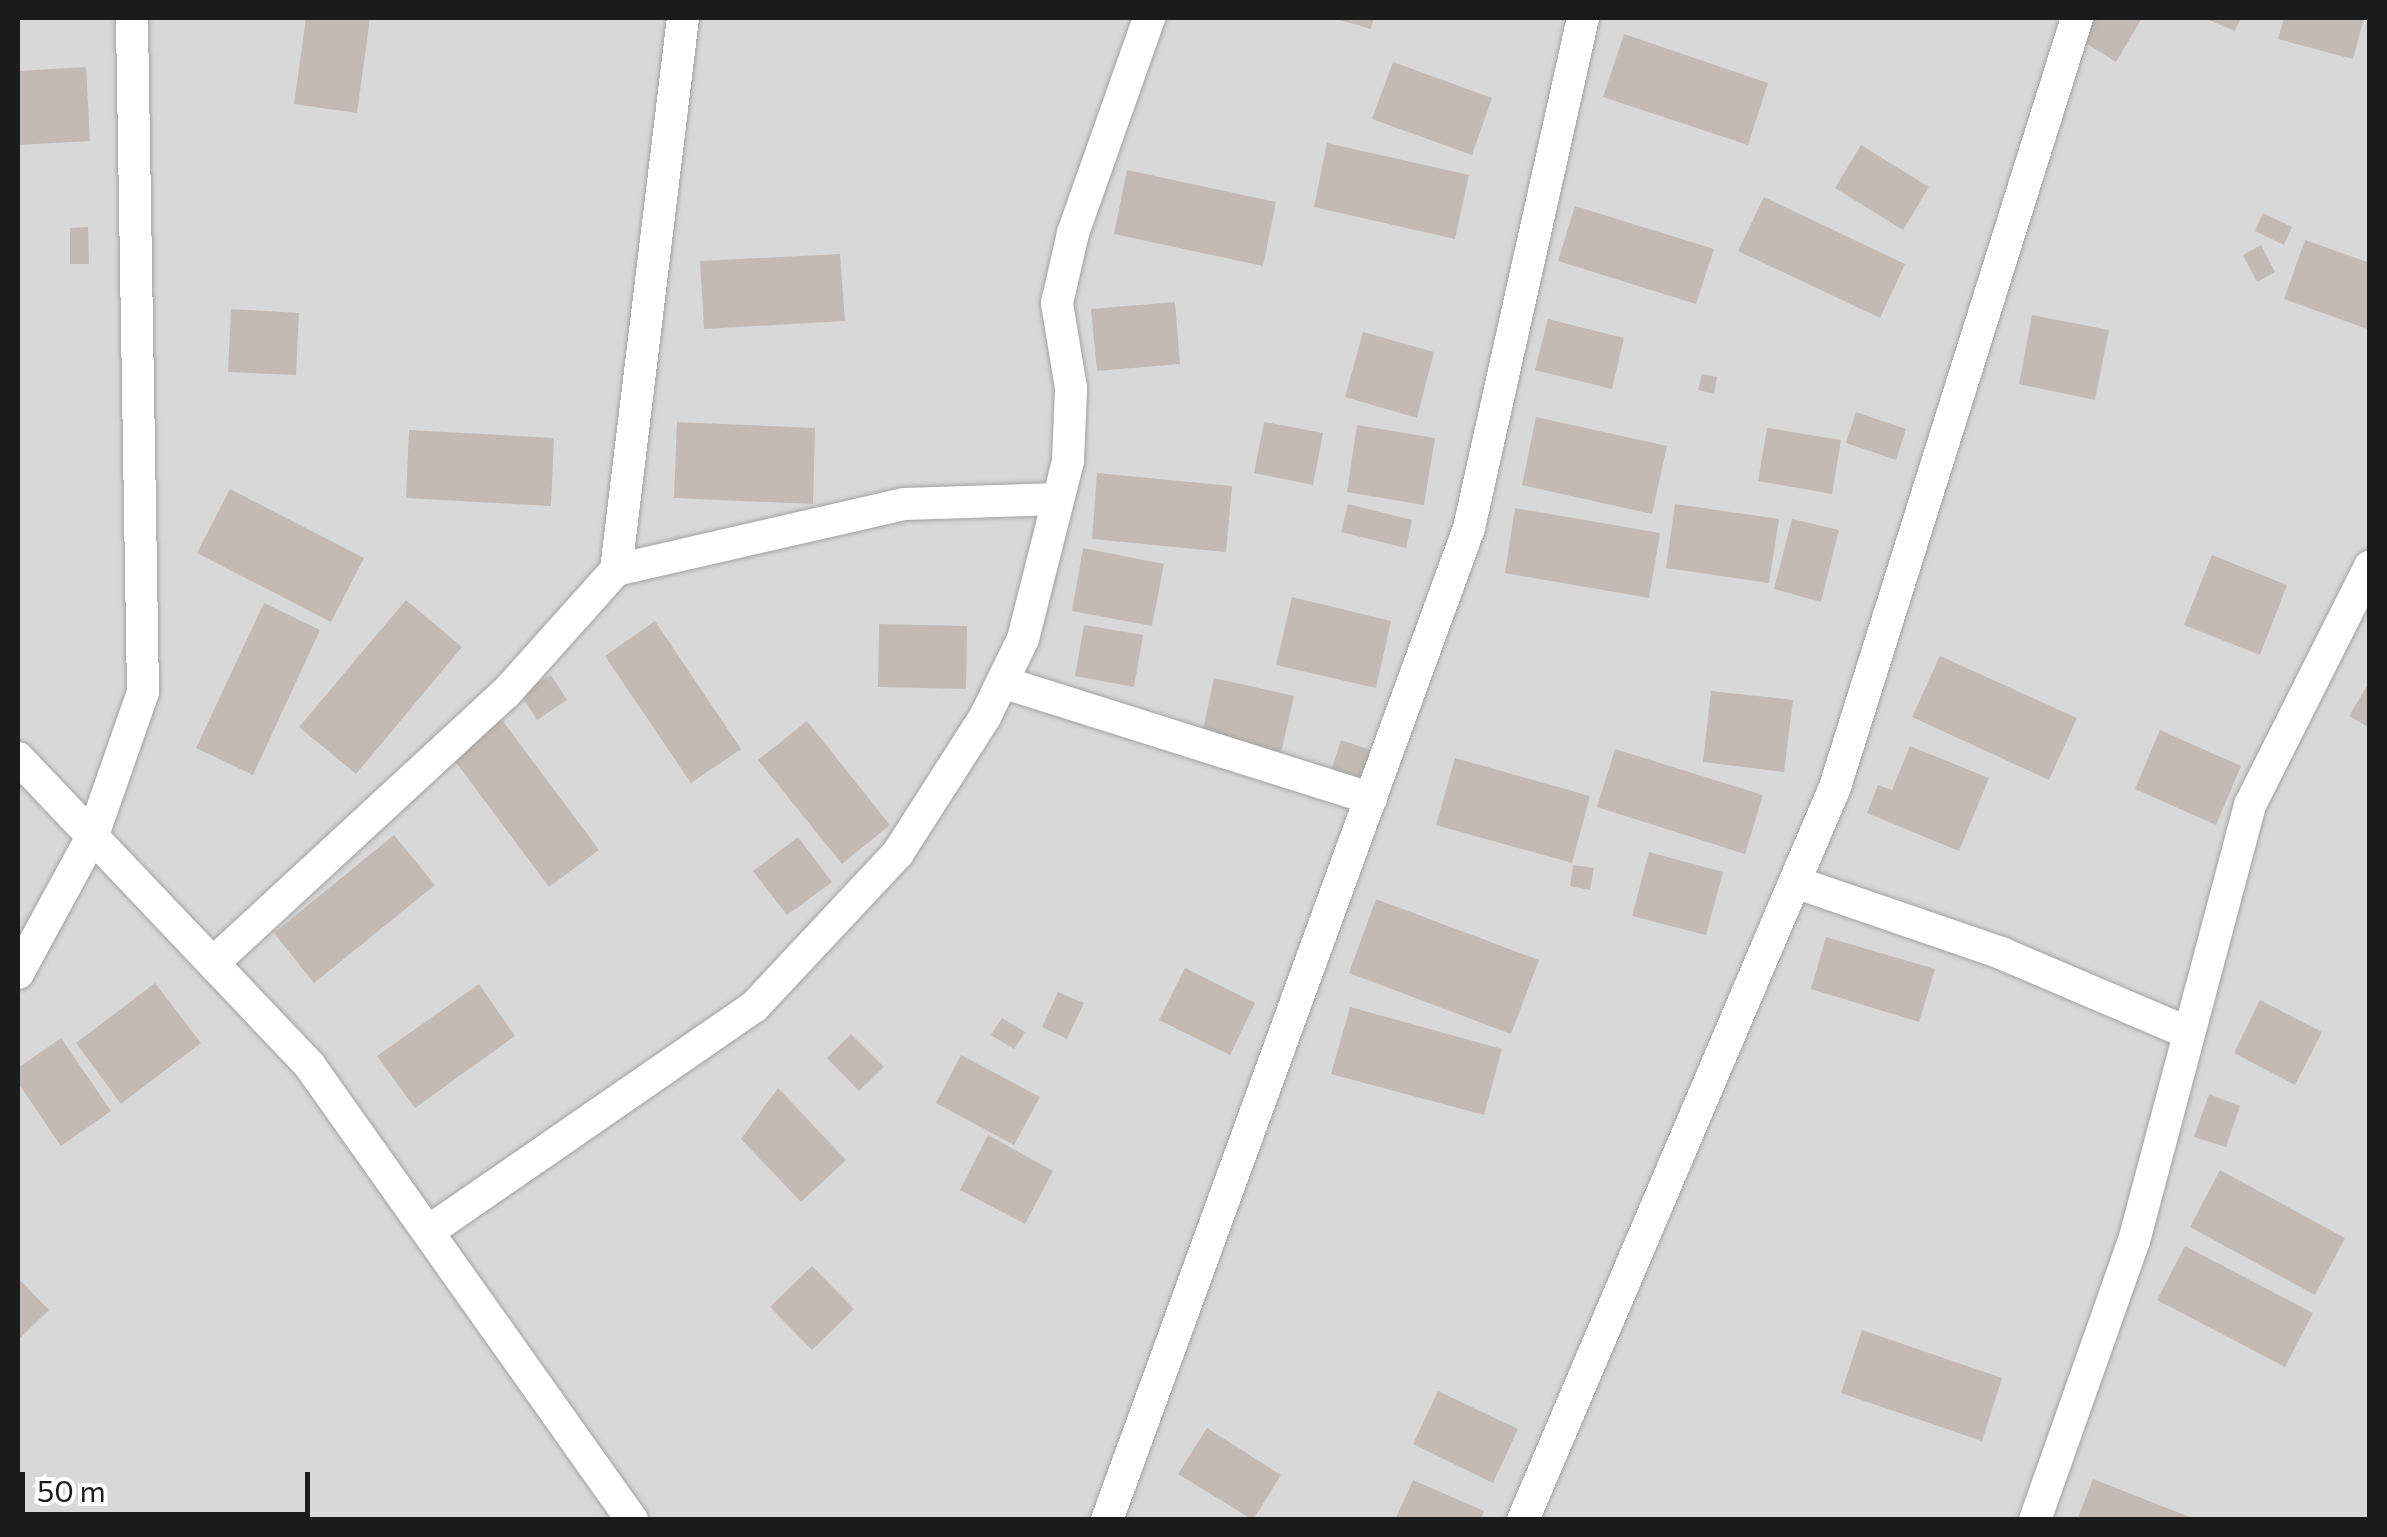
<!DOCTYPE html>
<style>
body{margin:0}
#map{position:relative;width:2387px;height:1537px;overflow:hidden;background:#ede8e0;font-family:Commissioner,sans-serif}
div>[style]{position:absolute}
.residential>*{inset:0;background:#d9d8d8}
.building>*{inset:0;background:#c4bab3}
.roads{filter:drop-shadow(0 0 2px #a2a2a2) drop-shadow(0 0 2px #a2a2a2)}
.street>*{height:32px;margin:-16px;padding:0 16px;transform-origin:16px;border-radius:16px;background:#fff}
span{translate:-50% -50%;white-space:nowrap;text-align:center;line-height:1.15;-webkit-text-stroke:9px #fff;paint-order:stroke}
.frame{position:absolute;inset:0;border:20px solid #1b1b1b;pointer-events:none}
.scale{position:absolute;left:20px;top:1472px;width:290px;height:45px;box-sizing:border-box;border:5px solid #1b1b1b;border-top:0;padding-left:12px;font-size:30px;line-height:35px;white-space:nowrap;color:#1b1b1b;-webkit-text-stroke:8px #fff;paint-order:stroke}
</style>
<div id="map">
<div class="residential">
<div style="clip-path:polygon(18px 18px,2369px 18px,2369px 1519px,18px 1519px)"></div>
</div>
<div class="building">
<div style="clip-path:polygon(306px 18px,370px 18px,357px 113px,294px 104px)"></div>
<div style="clip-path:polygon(1333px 18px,1374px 18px,1371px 29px)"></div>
<div style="clip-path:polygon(2088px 18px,2142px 18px,2116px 62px,2076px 37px)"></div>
<div style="clip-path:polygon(2204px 18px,2241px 18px,2235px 31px)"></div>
<div style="clip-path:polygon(2284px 18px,2364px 18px,2353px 59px,2278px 39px)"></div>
<div style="clip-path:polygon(1624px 34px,1768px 83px,1748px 145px,1603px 97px)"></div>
<div style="clip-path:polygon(1393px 62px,1492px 98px,1472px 155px,1372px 119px)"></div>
<div style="clip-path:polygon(86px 67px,90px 141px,18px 145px,18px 71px)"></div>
<div style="clip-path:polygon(1327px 143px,1469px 175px,1455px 239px,1314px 207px)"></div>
<div style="clip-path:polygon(1861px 145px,1929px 187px,1903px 230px,1835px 188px)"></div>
<div style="clip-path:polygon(1127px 170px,1276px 202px,1263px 266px,1114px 234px)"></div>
<div style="clip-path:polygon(1764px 197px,1905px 264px,1880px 318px,1738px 251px)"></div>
<div style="clip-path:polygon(1575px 206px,1714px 249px,1696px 304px,1558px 261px)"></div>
<div style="clip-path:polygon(2263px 213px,2292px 227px,2284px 245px,2255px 231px)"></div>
<div style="clip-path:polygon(88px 227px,89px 264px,70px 264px,70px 228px)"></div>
<div style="clip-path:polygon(2305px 240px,2370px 263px,2370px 330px,2284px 299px)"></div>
<div style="clip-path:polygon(2261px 245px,2275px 272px,2257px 282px,2243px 255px)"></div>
<div style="clip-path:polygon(840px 254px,845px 321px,704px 329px,700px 261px)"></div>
<div style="clip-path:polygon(1175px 302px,1180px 364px,1097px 371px,1091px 309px)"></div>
<div style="clip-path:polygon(231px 309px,299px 313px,296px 375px,228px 372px)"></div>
<div style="clip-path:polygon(2032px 315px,2109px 330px,2095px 400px,2019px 384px)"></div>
<div style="clip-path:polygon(1548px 319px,1624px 338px,1612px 389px,1535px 370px)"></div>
<div style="clip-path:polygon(1363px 332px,1434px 352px,1417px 418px,1345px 397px)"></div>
<div style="clip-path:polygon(1702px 374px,1717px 377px,1714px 394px,1698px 390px)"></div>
<div style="clip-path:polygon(1856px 412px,1906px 429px,1896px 460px,1846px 443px)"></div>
<div style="clip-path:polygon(1536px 417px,1667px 446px,1652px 514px,1522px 485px)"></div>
<div style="clip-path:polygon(677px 422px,815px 428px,813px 504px,674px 498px)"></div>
<div style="clip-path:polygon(1264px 422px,1323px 433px,1313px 485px,1254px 473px)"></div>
<div style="clip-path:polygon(1357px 425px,1435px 438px,1424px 505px,1347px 492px)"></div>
<div style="clip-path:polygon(1767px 428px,1841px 440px,1832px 494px,1758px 481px)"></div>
<div style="clip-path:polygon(409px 430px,554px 438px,551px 506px,406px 498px)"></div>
<div style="clip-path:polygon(1097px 473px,1232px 486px,1226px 552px,1092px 539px)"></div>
<div style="clip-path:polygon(230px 489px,364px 558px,331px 622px,197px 553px)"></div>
<div style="clip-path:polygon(1348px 504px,1412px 520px,1406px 548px,1341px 532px)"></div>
<div style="clip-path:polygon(1675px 504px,1779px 519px,1769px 583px,1666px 568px)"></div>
<div style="clip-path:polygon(1515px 508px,1660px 533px,1649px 598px,1505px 573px)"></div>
<div style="clip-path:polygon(1792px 519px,1839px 530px,1821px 602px,1774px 589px)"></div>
<div style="clip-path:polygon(1083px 548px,1164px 564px,1152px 626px,1072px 611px)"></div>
<div style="clip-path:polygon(2212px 555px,2287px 585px,2260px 655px,2184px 625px)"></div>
<div style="clip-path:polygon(1292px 597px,1391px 621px,1376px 688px,1276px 665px)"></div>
<div style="clip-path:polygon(406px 600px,462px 647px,356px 774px,299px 727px)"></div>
<div style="clip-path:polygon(264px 603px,320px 630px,253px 775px,196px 748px)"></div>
<div style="clip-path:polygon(655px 621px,741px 749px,691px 783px,605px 656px)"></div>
<div style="clip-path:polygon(879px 624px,967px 626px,966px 689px,878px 687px)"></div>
<div style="clip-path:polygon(1084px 625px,1143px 635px,1134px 687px,1075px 676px)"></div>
<div style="clip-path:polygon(1940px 656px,2077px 718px,2049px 780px,1912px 717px)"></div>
<div style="clip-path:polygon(551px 675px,567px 700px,537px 720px,520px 693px)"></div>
<div style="clip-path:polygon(1214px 678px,1294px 696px,1281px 753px,1202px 735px)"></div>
<div style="clip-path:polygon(2370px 681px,2370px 728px,2349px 716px)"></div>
<div style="clip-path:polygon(1711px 691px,1793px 700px,1784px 772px,1703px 762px)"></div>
<div style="clip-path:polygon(502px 720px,599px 850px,549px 887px,452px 757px)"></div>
<div style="clip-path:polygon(807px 721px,890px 825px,842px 864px,758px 760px)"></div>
<div style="clip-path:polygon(2160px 730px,2241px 766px,2216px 825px,2135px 789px)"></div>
<div style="clip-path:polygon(1341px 740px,1371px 750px,1361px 781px,1331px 771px)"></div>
<div style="clip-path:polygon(1910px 746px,1989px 778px,1959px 851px,1867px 813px,1878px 785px,1892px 790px)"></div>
<div style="clip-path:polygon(1615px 749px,1763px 795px,1745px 854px,1597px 807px)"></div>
<div style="clip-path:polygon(1455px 758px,1590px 796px,1572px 863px,1436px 825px)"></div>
<div style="clip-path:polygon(394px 835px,435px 885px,314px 983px,274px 933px)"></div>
<div style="clip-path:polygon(798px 837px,832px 882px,787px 915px,753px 871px)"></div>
<div style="clip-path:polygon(1649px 852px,1723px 872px,1706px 935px,1632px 916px)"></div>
<div style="clip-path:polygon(1573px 865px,1594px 868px,1590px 890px,1570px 886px)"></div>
<div style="clip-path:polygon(1376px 899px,1539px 960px,1511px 1034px,1349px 973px)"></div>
<div style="clip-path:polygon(1826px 937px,1935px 969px,1919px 1022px,1811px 989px)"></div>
<div style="clip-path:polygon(1185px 968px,1255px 1003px,1230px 1055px,1159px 1020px)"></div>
<div style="clip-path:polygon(155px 983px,201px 1043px,121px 1104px,76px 1043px)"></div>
<div style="clip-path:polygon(479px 984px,515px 1036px,415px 1108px,377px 1056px)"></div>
<div style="clip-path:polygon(1058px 992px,1084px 1003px,1067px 1039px,1042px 1027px)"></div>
<div style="clip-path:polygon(2260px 1000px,2322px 1032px,2295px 1085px,2234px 1053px)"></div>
<div style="clip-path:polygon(1350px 1007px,1502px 1049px,1484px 1115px,1331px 1074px)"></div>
<div style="clip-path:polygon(1002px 1018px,1025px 1032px,1014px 1049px,991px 1035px)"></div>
<div style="clip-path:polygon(851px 1034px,884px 1067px,859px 1091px,827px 1058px)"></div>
<div style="clip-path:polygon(61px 1038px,111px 1111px,61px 1146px,18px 1083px,18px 1068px)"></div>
<div style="clip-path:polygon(961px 1055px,1040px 1097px,1014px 1145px,936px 1103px)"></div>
<div style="clip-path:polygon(778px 1088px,846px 1160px,801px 1202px,741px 1139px)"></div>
<div style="clip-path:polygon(2209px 1094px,2240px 1106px,2226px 1147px,2194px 1137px)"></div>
<div style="clip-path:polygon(988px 1135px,1053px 1171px,1025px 1224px,960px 1190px)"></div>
<div style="clip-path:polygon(2220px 1170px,2345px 1238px,2315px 1295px,2190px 1227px)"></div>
<div style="clip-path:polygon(2185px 1246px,2313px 1313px,2285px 1367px,2157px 1300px)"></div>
<div style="clip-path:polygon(812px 1266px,854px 1309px,812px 1350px,770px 1307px)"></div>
<div style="clip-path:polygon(18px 1278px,49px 1310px,18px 1340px)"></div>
<div style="clip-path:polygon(1862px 1330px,2002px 1378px,1982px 1441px,1841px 1393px)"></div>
<div style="clip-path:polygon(1438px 1391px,1518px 1429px,1493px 1483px,1413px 1444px)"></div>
<div style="clip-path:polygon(1207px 1428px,1281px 1475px,1253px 1520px,1178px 1474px)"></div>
<div style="clip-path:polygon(2093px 1479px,2195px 1519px,2195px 1520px,2077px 1520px)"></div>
<div style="clip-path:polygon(1413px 1480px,1484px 1511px,1480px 1520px,1395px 1520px)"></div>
</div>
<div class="roads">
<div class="street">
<div style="left:616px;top:570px;width:296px;rotate:-12.9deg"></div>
<div style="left:905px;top:504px;width:153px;rotate:-1.9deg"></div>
<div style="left:1002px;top:682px;width:387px;rotate:17.5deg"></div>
<div style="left:18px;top:758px;width:424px;rotate:46.5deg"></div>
<div style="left:310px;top:1066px;width:557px;rotate:54.65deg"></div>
<div style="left:1795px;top:882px;width:218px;rotate:19deg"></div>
<div style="left:2001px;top:953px;width:204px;rotate:23.1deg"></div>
<div style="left:213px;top:963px;width:398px;rotate:-42.7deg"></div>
<div style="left:506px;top:693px;width:165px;rotate:-48.2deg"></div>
<div style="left:616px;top:570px;width:556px;rotate:-83.08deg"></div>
<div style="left:18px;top:973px;width:157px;rotate:-61.5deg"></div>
<div style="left:93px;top:835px;width:151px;rotate:-70.7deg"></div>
<div style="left:143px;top:692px;width:674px;rotate:-90.94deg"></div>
<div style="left:429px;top:1231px;width:395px;rotate:-34.6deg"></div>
<div style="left:754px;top:1007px;width:211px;rotate:-46.9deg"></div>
<div style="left:898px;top:853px;width:161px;rotate:-57.4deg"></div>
<div style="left:985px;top:717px;width:87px;rotate:-64deg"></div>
<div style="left:1023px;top:639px;width:184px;rotate:-75.8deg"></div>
<div style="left:1068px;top:461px;width:73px;rotate:-87.6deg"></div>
<div style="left:1071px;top:388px;width:86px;rotate:-99.4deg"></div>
<div style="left:1057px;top:303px;width:72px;rotate:-77.1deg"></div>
<div style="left:1073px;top:233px;width:228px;rotate:-70.5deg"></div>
<div style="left:1107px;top:1520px;width:1056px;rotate:-69.95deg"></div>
<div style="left:1469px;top:528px;width:523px;rotate:-77.4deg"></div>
<div style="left:1523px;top:1520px;width:797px;rotate:-66.94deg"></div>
<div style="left:1835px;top:787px;width:806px;rotate:-72.53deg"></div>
<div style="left:2035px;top:1520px;width:296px;rotate:-70.5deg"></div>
<div style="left:2134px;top:1241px;width:451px;rotate:-75.1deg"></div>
<div style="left:2250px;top:805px;width:267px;rotate:-63.3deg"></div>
</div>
</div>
<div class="frame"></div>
<div class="scale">50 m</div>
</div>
